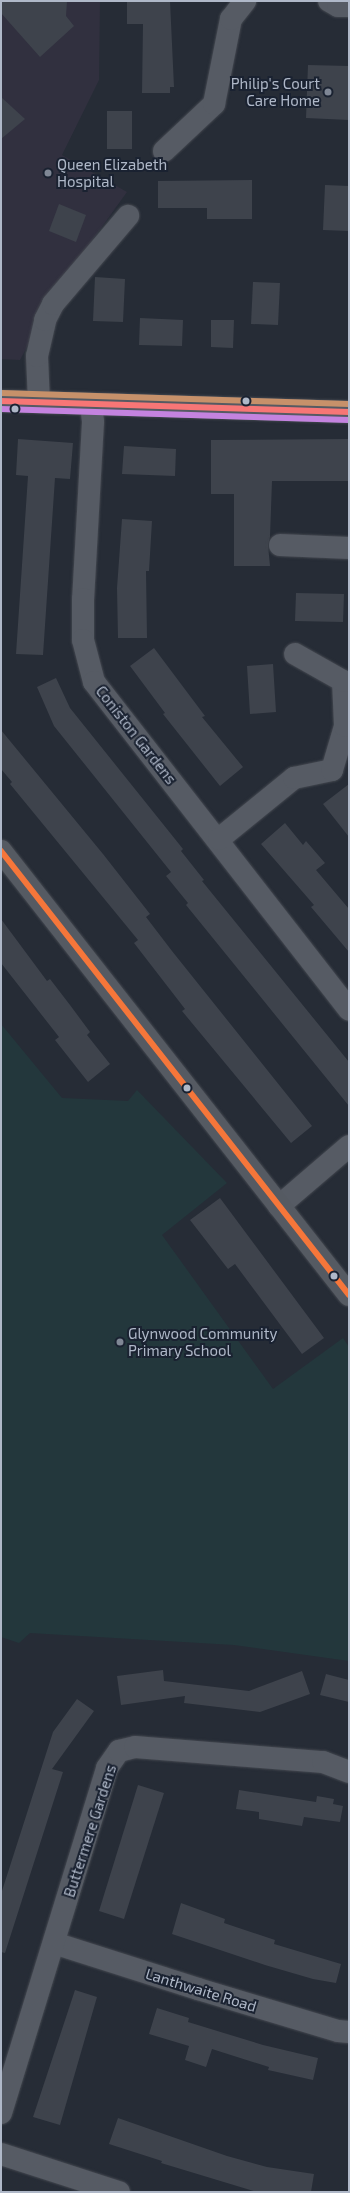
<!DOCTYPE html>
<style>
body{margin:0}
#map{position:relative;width:350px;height:2193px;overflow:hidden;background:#262c36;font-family:"Exo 2",sans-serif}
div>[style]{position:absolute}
.medical>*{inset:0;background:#31303f}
.green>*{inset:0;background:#23373c}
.building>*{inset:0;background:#3e434c}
.roads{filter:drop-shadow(0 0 1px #43474f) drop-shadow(0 0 1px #43474f)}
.street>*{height:22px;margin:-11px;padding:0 11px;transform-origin:11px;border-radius:11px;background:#565b64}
.secondary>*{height:22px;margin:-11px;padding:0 11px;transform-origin:11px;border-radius:11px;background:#555a62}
.bus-1>*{height:6px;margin:-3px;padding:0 3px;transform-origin:3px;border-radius:3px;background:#f77676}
.bus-2>*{height:6px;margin:-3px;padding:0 3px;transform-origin:3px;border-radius:3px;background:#f5763a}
.bus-3>*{height:6px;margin:-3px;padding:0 3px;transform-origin:3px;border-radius:3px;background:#c483df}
.bus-4>*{height:6px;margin:-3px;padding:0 3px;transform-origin:3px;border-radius:3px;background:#c7916a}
.dots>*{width:11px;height:11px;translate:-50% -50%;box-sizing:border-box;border:2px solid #1a2231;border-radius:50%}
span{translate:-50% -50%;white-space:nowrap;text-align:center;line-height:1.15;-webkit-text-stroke:4px #1a2231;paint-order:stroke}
.poi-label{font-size:15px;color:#afb8c8}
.right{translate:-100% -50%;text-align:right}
.left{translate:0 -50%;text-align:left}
.street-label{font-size:15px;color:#afb8c8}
.frame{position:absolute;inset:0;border:2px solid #afb8c8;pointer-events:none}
</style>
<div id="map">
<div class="medical">
<div style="clip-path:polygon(1px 1px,100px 1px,99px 80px,62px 155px,127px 192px,58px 288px,20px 360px,1px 359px)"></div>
</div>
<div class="green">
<div style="clip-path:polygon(1px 1024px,62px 1098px,128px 1101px,137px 1090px,227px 1183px,162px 1235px,273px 1389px,343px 1338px,349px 1347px,349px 1661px,234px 1645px,30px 1633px,19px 1643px,1px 1637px)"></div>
</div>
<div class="building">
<div style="clip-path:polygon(1px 1px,67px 1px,66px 16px,74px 26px,40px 57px,1px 13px)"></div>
<div style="clip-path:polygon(127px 1px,170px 1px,174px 87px,170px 87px,170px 93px,142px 93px,143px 24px,127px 24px)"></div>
<div style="clip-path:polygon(308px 65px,349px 66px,349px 120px,306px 118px)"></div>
<div style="clip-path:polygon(1px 97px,25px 119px,1px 139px)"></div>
<div style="clip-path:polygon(107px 111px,132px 111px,132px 149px,107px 149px)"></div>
<div style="clip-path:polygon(252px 180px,252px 219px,207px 219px,207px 208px,158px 208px,158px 181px)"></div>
<div style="clip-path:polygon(325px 185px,349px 186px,349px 231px,323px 230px)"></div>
<div style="clip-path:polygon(59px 204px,86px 215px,76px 242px,49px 231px)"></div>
<div style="clip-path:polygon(95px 277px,125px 279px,123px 322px,93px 321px)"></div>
<div style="clip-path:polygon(253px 282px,280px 283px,278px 325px,251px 324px)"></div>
<div style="clip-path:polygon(140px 318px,183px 320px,182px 346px,139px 345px)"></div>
<div style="clip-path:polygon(211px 320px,234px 320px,233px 348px,211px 347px)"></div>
<div style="clip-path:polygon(18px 439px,73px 443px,70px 479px,55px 478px,43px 655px,16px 654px,28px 476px,16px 475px)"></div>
<div style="clip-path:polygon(349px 439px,349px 481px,272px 481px,270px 537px,268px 545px,270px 566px,234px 566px,234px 494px,211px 494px,211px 440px)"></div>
<div style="clip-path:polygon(124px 446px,176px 449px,175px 476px,122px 474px)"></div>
<div style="clip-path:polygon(122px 519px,152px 521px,149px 571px,146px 571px,147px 638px,118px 638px,117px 588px)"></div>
<div style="clip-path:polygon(296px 593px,344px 594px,343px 622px,295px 621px)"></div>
<div style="clip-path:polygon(154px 648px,205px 716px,202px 717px,243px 767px,220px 786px,163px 714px,165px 713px,130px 666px)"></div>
<div style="clip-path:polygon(273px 664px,276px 712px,250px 714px,247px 666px)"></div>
<div style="clip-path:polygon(56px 678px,70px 708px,183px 849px,181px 851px,204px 880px,202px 881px,349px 1062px,349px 1106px,186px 905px,188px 903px,166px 876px,171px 872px,54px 726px,37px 687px)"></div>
<div style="clip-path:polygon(1px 730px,103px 854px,150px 914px,146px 917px,172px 951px,312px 1126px,291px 1143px,182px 1011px,185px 1009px,134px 943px,138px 940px,10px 784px,12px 782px,1px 769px)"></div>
<div style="clip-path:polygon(349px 784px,349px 837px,323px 804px)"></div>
<div style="clip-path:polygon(285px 823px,303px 845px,306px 841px,325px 863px,316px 870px,349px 909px,349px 952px,311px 907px,314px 905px,261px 844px)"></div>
<div style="clip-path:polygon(1px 919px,47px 981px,50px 979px,70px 1005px,90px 1032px,87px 1035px,110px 1064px,88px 1082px,55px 1040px,59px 1037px,1px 963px)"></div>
<div style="clip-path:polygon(220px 1198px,324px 1338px,302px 1354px,235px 1264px,228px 1269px,190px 1220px)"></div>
<div style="clip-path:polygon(163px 1670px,164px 1681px,249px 1691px,302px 1671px,310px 1694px,260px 1712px,184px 1703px,185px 1696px,121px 1705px,117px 1676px)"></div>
<div style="clip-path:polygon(326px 1674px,349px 1680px,349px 1702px,320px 1695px)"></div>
<div style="clip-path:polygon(77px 1699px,94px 1711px,52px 1769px,63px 1772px,5px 1953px,1px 1952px,1px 1894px,53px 1732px)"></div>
<div style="clip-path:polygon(138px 1785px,164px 1793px,124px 1919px,99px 1911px)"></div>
<div style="clip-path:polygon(239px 1790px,316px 1802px,317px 1796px,334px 1799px,333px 1804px,343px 1806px,340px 1822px,304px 1817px,302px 1826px,259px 1819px,259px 1812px,236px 1809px)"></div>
<div style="clip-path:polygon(181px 1903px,225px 1919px,224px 1923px,275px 1940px,274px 1944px,341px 1964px,336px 1983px,313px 1979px,265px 1965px,172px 1934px)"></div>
<div style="clip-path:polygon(75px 1990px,97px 1997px,60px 2125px,33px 2117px)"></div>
<div style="clip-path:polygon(157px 2008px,189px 2018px,188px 2022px,263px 2045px,318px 2058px,313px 2080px,268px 2070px,269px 2067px,212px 2049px,206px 2067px,185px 2060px,189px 2046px,149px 2034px)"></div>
<div style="clip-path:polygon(118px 2118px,227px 2156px,267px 2167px,314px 2174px,311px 2192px,257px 2192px,161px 2163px,162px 2161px,109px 2144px)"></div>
</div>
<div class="roads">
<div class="street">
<div style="left:329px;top:1px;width:10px;rotate:29deg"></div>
<div style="left:338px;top:6px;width:11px"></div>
<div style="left:164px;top:151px;width:69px;rotate:-43.2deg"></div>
<div style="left:214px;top:104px;width:87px;rotate:-78.7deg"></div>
<div style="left:231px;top:19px;width:23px;rotate:-52deg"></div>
<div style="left:39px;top:402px;width:46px;rotate:-92.5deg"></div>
<div style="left:37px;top:356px;width:37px;rotate:-77deg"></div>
<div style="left:45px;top:320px;width:18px;rotate:-63deg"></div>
<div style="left:53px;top:304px;width:116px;rotate:-49.6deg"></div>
<div style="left:91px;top:405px;width:17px;rotate:83deg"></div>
<div style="left:93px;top:422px;width:177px;rotate:93.2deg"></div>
<div style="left:83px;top:599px;width:41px;rotate:90deg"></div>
<div style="left:83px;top:640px;width:43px;rotate:75.3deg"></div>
<div style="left:94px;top:682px;width:415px;rotate:52.1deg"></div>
<div style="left:280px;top:545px;width:69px;rotate:2.5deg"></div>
<div style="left:219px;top:839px;width:97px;rotate:-39.1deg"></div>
<div style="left:294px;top:778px;width:39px;rotate:-12deg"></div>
<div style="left:332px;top:770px;width:46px;rotate:-73.5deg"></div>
<div style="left:345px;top:726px;width:45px;rotate:-92.5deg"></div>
<div style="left:343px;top:681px;width:55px;rotate:-150.6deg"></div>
<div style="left:279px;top:1206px;width:92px;rotate:-40.6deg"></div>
<div style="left:54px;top:1943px;width:151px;rotate:17.7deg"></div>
<div style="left:198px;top:1989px;width:146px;rotate:16.7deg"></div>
<div style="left:338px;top:2031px;width:11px;rotate:5deg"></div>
<div style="left:1px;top:2113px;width:361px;rotate:-72.9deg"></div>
<div style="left:107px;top:1768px;width:21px;rotate:-55deg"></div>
<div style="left:119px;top:1751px;width:16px;rotate:-14deg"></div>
<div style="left:135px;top:1747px;width:189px;rotate:4.6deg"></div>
<div style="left:323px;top:1762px;width:28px;rotate:21deg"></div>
<div style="left:1px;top:2154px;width:124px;rotate:17.9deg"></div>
</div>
<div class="secondary">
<div style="left:1px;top:401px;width:348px;rotate:1.8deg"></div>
<div style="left:1px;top:851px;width:564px;rotate:51.91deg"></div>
</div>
</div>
<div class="bus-1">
<div style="left:1px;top:401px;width:348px;rotate:1.8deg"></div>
</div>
<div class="bus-2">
<div style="left:1px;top:851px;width:564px;rotate:51.91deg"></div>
</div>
<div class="bus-3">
<div style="left:1px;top:409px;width:348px;rotate:1.8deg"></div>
</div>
<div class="bus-4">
<div style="left:1px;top:393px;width:348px;rotate:1.8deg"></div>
</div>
<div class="dots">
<div style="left:328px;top:92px;background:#7f8795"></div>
<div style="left:48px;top:173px;background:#7f8795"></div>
<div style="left:246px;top:401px;background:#afb8c8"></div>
<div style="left:15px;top:409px;background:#afb8c8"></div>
<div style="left:187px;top:1088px;background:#afb8c8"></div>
<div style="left:334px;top:1276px;background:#afb8c8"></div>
<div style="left:120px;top:1342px;background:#7f8795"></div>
</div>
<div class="poi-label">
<span class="right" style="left:320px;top:92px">Philip's Court<br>Care Home</span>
<span class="left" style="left:57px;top:173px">Queen Elizabeth<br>Hospital</span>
<span class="left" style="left:128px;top:1342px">Glynwood Community<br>Primary School</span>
</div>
<div class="street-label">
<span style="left:136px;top:735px;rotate:52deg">Coniston Gardens</span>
<span style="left:90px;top:1831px;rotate:-72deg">Buttermere Gardens</span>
<span style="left:201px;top:1990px;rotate:17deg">Lanthwaite Road</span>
</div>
<div class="frame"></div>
</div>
